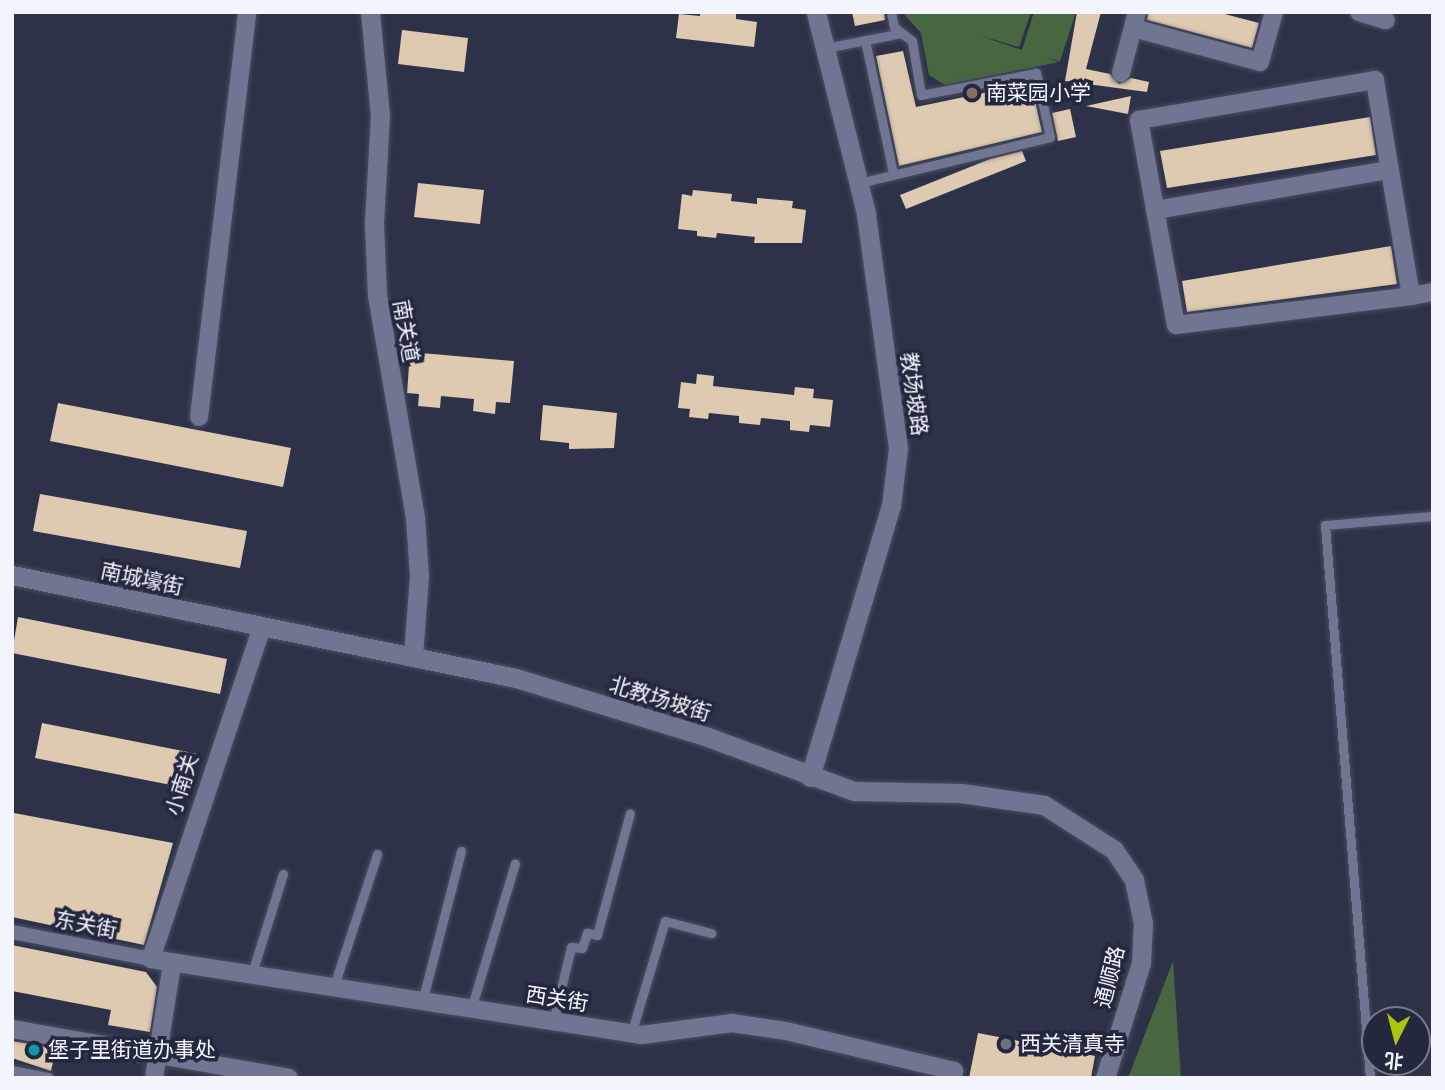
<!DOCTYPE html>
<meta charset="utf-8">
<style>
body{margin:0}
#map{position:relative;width:1445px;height:1090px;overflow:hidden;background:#2d3249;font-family:"Work Sans","Noto Sans SC",sans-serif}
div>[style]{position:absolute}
.green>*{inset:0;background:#486741}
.building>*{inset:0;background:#decab0}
.roads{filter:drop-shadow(0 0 2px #4b4f61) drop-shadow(0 0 2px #4b4f61)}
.service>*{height:9px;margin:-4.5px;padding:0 4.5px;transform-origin:4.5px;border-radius:4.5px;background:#707691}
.pedestrian>*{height:14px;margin:-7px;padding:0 7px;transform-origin:7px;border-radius:7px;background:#707691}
.minor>*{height:18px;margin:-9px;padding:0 9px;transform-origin:9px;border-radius:9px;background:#707691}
.tertiary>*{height:19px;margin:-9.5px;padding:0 9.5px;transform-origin:9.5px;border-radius:9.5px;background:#707691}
.dots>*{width:19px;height:19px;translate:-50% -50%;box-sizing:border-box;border:4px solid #24283f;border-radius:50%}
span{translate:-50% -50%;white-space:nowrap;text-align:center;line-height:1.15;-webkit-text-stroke:7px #24283f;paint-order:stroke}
.poi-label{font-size:21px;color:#f2f5fe}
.left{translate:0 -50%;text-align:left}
.street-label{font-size:21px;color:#f2f5fe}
.frame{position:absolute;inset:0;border:14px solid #f2f5fe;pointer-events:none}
.north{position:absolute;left:1361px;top:1006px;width:70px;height:70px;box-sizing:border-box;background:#24283f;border:2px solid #767a8b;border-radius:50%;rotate:186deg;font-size:19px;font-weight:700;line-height:28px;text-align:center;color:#f2f5fe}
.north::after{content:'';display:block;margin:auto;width:24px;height:32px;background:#acc610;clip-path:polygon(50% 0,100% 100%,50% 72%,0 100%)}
</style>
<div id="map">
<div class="green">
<div style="clip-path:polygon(902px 12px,1031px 12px,1019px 47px,978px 35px,1022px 50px,1034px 12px,1076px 12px,1060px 61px,1044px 57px,1059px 62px,945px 85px,929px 75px,921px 33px)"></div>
<div style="clip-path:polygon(1173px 961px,1181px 1078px,1128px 1078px)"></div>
</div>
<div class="building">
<div style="clip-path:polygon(700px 12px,736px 12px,736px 19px,757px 22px,754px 47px,676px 38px,679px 14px,700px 16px)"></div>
<div style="clip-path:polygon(852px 12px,884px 12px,885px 20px,855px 26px)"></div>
<div style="clip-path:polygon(1077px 12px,1101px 12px,1086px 69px,1110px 74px,1119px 84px,1131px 78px,1149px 82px,1147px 92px,1065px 81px)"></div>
<div style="clip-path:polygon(1148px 12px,1217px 12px,1259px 23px,1252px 48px,1147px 20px)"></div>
<div style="clip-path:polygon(402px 30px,468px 38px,464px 72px,398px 64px)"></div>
<div style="clip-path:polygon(903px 51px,916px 107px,1031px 83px,1042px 132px,899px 166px,876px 56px)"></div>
<div style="clip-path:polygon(1131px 96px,1128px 114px,1086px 106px)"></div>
<div style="clip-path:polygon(1070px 109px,1076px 137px,1058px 141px,1052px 113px)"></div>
<div style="clip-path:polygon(1370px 117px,1376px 155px,1167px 188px,1160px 151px)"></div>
<div style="clip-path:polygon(1022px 151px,1026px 161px,906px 209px,900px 195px,990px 159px)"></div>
<div style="clip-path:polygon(418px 183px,484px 190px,480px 224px,414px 217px)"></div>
<div style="clip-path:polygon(693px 190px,732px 194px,731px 201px,757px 204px,757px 198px,793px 201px,792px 208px,806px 210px,802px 243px,754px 243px,755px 237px,717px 233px,716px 238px,697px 236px,697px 231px,678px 229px,682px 194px,692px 196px)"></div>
<div style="clip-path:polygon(1391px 246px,1397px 284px,1187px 312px,1182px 281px)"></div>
<div style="clip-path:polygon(410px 352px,514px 361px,510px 403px,496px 402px,495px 414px,473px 411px,474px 399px,441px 396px,440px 408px,418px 406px,419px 394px,407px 393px)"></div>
<div style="clip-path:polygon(697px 374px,714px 376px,713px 386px,794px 395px,795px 387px,814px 389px,813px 398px,833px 400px,830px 427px,810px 425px,809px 432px,790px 430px,790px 421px,761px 418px,760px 425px,739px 423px,739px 416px,709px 413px,708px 419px,689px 417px,690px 409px,678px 408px,681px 382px,696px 384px)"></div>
<div style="clip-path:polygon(58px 403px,291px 448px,283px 487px,50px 441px)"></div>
<div style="clip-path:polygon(543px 405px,617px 413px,614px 448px,569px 449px,569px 443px,540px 440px)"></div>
<div style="clip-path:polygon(40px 494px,247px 531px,240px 568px,33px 531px)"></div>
<div style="clip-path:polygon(18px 617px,227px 659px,220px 694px,12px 653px)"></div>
<div style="clip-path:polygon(42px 723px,198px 754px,191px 789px,35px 758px)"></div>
<div style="clip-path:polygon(14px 813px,173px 843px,144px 945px,12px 917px)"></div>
<div style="clip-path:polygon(12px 945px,146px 972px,157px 987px,150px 1032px,108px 1025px,111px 1010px,12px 991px)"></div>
<div style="clip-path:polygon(978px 1033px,1095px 1056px,1091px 1078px,969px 1078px)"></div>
<div style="clip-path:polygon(12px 1041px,56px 1048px,51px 1071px,12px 1058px)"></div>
</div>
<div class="roads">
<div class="service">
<div style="left:865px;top:40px;width:136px;rotate:78.1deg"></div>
<div style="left:825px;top:48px;width:78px;rotate:-11deg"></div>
<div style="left:859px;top:183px;width:196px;rotate:-13.5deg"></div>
<div style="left:1050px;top:137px;width:66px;rotate:-102.3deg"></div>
<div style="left:1036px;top:73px;width:117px;rotate:169.2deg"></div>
<div style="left:921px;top:95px;width:55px;rotate:-99.5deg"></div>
<div style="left:912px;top:41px;width:23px;rotate:-142deg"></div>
<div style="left:894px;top:27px;width:15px;rotate:-101deg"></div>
<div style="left:251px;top:976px;width:107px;rotate:-72.6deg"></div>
<div style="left:333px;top:989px;width:142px;rotate:-71.9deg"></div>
<div style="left:422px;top:1002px;width:156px;rotate:-75.5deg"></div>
<div style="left:471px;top:1009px;width:152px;rotate:-73.2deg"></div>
<div style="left:553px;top:1022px;width:77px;rotate:-76.5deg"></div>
<div style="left:571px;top:947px;width:11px;rotate:5deg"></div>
<div style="left:582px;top:948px;width:16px;rotate:-72deg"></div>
<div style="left:587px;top:933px;width:10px;rotate:11deg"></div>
<div style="left:597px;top:935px;width:126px;rotate:-74.9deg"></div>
<div style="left:631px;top:1034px;width:118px;rotate:-73.3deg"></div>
<div style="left:665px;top:921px;width:48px;rotate:14.6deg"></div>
<div style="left:12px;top:1070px;width:37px;rotate:11deg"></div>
<div style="left:1370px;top:1078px;width:555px;rotate:-94.65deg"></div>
<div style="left:1325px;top:525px;width:108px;rotate:-4.8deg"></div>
</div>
<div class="pedestrian">
<div style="left:12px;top:932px;width:142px;rotate:11deg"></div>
</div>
<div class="minor">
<div style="left:1359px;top:12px;width:28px;rotate:17deg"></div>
<div style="left:1133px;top:28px;width:131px;rotate:15deg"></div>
<div style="left:1260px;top:62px;width:52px;rotate:-74.4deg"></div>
<div style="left:1121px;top:73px;width:63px;rotate:-75.3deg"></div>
<div style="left:1155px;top:210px;width:236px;rotate:-9.7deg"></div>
<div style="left:1411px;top:296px;width:219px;rotate:-99.5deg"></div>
<div style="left:1375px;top:80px;width:239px;rotate:170.4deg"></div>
<div style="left:1139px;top:120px;width:208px;rotate:79.8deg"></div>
<div style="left:1176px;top:325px;width:237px;rotate:-7deg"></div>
<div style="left:1411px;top:296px;width:22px;rotate:-10deg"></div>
<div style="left:199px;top:417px;width:408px;rotate:-83.2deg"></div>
<div style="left:262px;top:627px;width:350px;rotate:108.5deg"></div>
<div style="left:151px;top:959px;width:496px;rotate:8.8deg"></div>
<div style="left:641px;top:1035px;width:92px;rotate:-7.5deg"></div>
<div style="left:732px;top:1023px;width:55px;rotate:8.4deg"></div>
<div style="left:786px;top:1031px;width:173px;rotate:13.4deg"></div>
<div style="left:954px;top:1071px;width:7px;rotate:106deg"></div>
<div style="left:12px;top:1029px;width:281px;rotate:10deg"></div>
<div style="left:154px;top:1078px;width:115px;rotate:-81deg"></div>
</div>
<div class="tertiary">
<div style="left:370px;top:12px;width:103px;rotate:84.5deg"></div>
<div style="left:380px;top:115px;width:109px;rotate:93.2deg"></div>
<div style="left:374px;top:224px;width:71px;rotate:87.6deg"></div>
<div style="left:377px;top:295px;width:225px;rotate:80.3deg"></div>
<div style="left:415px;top:517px;width:59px;rotate:86.1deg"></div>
<div style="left:419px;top:576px;width:79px;rotate:94.3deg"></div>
<div style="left:12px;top:575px;width:514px;rotate:11.55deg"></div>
<div style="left:516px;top:678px;width:198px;rotate:17.1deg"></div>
<div style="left:705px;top:736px;width:159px;rotate:20.3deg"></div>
<div style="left:854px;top:791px;width:107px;rotate:1.1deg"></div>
<div style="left:961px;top:793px;width:84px;rotate:8.2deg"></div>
<div style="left:1044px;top:805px;width:83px;rotate:32.7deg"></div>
<div style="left:1114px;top:850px;width:36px;rotate:56deg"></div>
<div style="left:1134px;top:880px;width:44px;rotate:78.2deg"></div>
<div style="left:1143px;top:923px;width:40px;rotate:92.9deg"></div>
<div style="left:1141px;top:963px;width:121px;rotate:107.4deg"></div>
<div style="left:810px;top:777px;width:283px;rotate:-73.4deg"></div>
<div style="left:891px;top:506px;width:58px;rotate:-83.1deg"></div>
<div style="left:898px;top:448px;width:237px;rotate:-97.8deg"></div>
<div style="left:866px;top:213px;width:207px;rotate:-104deg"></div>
</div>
</div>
<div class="dots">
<div style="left:972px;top:93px;background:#8d6e63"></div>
<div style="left:1006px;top:1044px;background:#6b7280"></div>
<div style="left:34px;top:1050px;background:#0f9aa8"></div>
</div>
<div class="poi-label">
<span class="left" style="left:986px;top:93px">南菜园小学</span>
<span class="left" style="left:1020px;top:1044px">西关清真寺</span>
<span class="left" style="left:48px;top:1050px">堡子里街道办事处</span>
</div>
<div class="street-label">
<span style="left:406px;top:331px;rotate:80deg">南关道</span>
<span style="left:914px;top:394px;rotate:82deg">教场坡路</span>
<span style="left:142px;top:579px;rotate:12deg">南城壕街</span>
<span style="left:660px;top:699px;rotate:17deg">北教场坡街</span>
<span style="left:182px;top:785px;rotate:-72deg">小南关</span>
<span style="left:86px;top:925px;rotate:11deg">东关街</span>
<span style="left:1110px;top:977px;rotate:-76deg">通顺路</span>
<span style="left:557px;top:999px;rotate:9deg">西关街</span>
</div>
<div class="frame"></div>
<div class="north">北</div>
</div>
